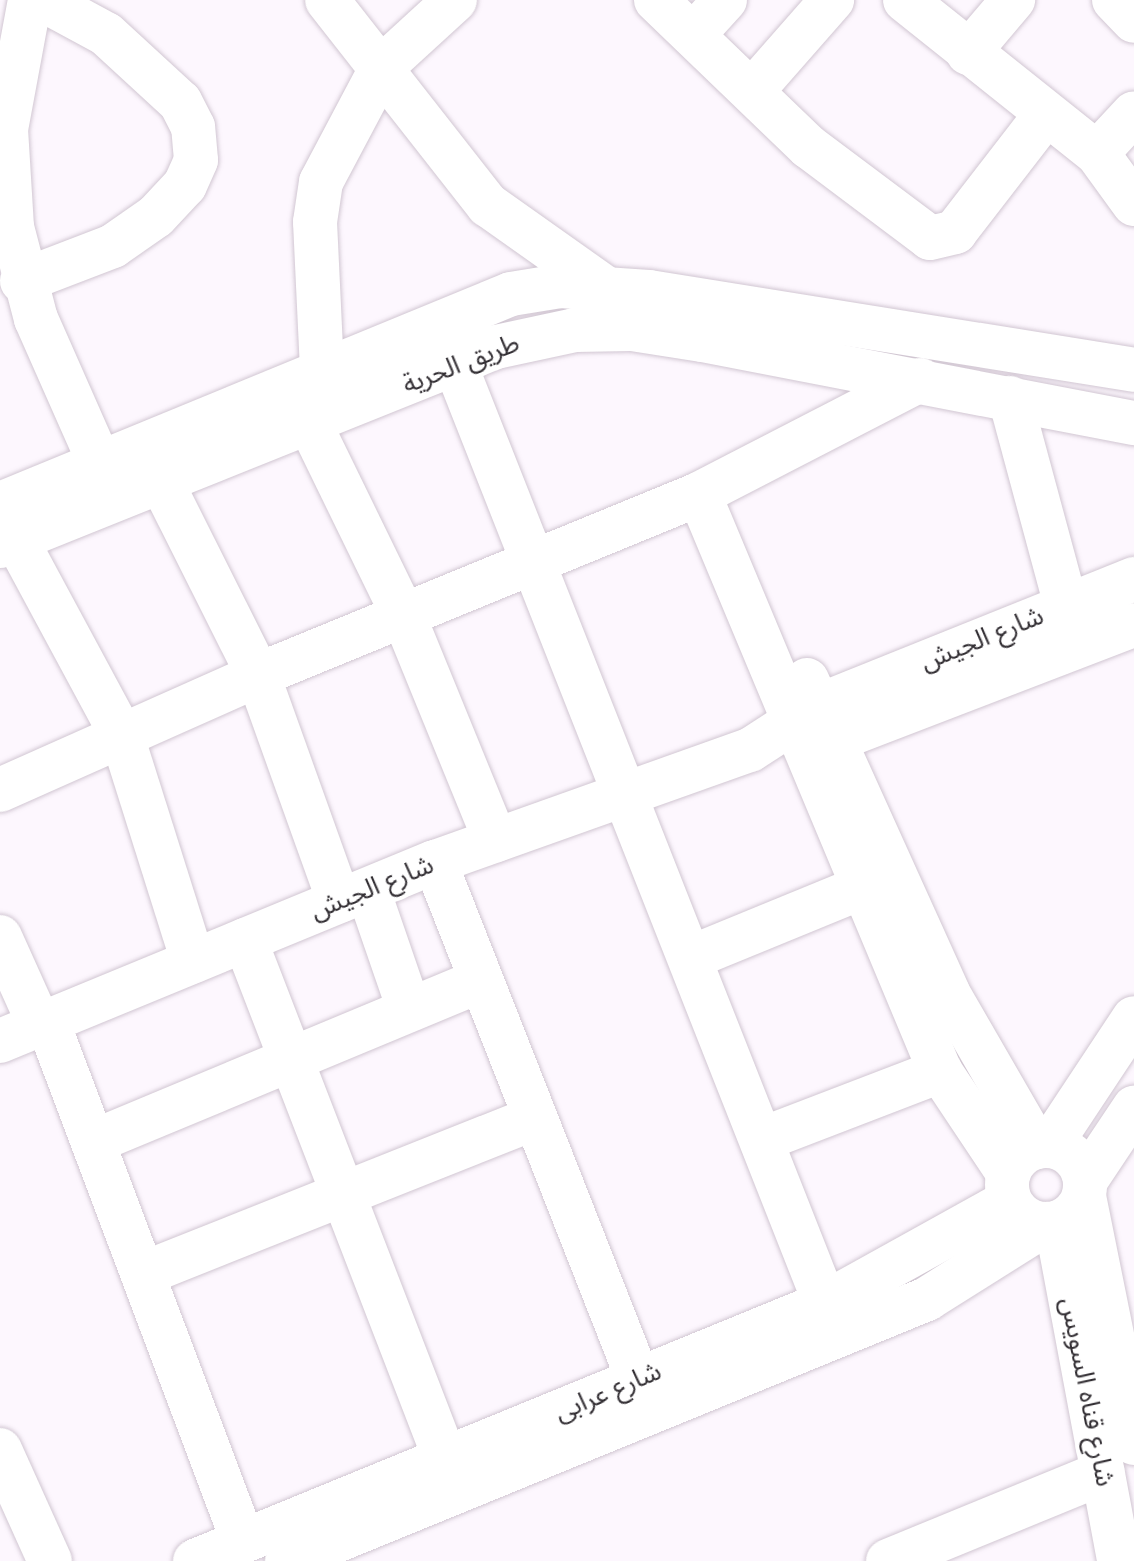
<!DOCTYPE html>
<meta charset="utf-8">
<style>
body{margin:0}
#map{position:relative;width:1134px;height:1561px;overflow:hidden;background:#fdf7fe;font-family:Helvetica,"Noto Sans Arabic",sans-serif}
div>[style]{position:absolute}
.roads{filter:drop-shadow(0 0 2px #d1c6d2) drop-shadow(0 0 2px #d1c6d2)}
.minor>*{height:44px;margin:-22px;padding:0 22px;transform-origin:22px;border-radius:22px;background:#fff}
.major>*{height:44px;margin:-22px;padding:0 22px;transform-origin:22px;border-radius:22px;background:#fff}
.major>.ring{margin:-22px;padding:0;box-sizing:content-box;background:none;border:44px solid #fff;border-radius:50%}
span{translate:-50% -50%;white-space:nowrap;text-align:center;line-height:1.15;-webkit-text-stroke:8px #fff;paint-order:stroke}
.street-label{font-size:26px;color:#332f34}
</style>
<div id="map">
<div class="roads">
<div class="minor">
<div style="left:30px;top:0;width:131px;rotate:100.5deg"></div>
<div style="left:6px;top:129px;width:98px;rotate:86.5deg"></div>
<div style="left:12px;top:227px;width:95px;rotate:75.4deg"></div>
<div style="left:36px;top:319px;width:156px;rotate:66.2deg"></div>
<div style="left:327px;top:0;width:261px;rotate:51.9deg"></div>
<div style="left:488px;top:205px;width:142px;rotate:35.3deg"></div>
<div style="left:656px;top:0;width:212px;rotate:43.9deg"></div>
<div style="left:809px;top:147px;width:151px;rotate:36.9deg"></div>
<div style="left:930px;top:238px;width:26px;rotate:-13deg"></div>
<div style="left:955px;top:232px;width:145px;rotate:-52.3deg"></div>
<div style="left:905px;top:0;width:246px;rotate:38.6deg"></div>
<div style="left:1097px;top:153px;width:63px;rotate:54deg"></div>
<div style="left:1114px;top:0;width:29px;rotate:46deg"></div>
<div style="left:694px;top:34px;width:46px;rotate:-47.6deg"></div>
<div style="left:968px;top:53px;width:70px;rotate:-49.7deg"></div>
<div style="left:753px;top:90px;width:120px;rotate:-48.7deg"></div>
<div style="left:1097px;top:153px;width:54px;rotate:-47.2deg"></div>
<div style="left:22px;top:281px;width:97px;rotate:-21deg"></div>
<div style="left:113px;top:246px;width:52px;rotate:-34.9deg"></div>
<div style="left:156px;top:216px;width:42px;rotate:-46.9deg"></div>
<div style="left:185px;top:185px;width:27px;rotate:-66deg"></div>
<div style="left:196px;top:160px;width:33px;rotate:-95deg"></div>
<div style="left:193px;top:127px;width:28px;rotate:-117deg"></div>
<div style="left:180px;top:102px;width:100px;rotate:-137.4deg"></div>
<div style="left:106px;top:34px;width:72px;rotate:-151.6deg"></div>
<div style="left:455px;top:364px;width:1009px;rotate:68.49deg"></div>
<div style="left:322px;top:370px;width:148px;rotate:-92.7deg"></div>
<div style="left:315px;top:222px;width:40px;rotate:-81.5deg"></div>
<div style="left:321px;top:182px;width:130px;rotate:-62.1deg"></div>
<div style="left:382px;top:67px;width:99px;rotate:-42.5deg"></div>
<div style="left:1010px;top:398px;width:215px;rotate:74.9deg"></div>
<div style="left:310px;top:424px;width:217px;rotate:64deg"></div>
<div style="left:405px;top:619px;width:239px;rotate:67.8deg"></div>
<div style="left:161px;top:481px;width:217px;rotate:63.4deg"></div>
<div style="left:258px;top:675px;width:240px;rotate:70.3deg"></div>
<div style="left:699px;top:494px;width:625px;rotate:67.33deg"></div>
<div style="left:940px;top:1071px;width:123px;rotate:56.3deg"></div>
<div style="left:16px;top:539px;width:224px;rotate:61.7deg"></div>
<div style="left:122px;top:736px;width:236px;rotate:72.5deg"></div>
<div style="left:807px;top:680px;width:343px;rotate:65.7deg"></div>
<div style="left:948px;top:993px;width:178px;rotate:60deg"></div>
<div style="left:808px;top:750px;width:349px;rotate:-21deg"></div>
<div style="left:0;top:790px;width:282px;rotate:-24deg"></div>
<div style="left:258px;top:675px;width:477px;rotate:-22.3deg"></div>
<div style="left:699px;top:494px;width:249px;rotate:-27.3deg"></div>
<div style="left:435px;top:862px;width:555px;rotate:68.56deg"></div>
<div style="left:368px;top:890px;width:126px;rotate:71deg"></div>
<div style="left:0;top:937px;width:98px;rotate:65.8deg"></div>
<div style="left:245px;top:940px;width:558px;rotate:68.9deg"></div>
<div style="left:692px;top:957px;width:182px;rotate:-22.3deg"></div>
<div style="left:48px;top:1023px;width:553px;rotate:69.37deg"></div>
<div style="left:0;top:1041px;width:470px;rotate:-22.4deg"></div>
<div style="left:435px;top:862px;width:334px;rotate:-19.6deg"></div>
<div style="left:750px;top:750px;width:81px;rotate:-32.9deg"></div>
<div style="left:818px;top:706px;width:341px;rotate:-21.9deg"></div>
<div style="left:763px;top:1139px;width:190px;rotate:-21deg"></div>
<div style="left:95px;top:1141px;width:418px;rotate:-22.6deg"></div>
<div style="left:1084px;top:1196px;width:252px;rotate:78.6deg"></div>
<div style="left:1056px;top:1223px;width:344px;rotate:79.4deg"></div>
<div style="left:145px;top:1273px;width:420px;rotate:-21.7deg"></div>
<div style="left:0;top:1450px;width:122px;rotate:65.8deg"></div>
<div style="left:888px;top:1561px;width:232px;rotate:-22.3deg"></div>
</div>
<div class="major">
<div style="left:0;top:504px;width:552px;rotate:-22.34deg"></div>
<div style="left:511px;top:294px;width:50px;rotate:-9.3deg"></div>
<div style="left:560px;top:286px;width:89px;rotate:3.9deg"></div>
<div style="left:649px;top:292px;width:491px;rotate:9.1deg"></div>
<div style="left:0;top:546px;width:534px;rotate:-21.86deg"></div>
<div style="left:496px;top:347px;width:81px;rotate:-12.1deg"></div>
<div style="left:575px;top:330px;width:57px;rotate:-1deg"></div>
<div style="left:632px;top:329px;width:71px;rotate:8.9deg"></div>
<div style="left:702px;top:340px;width:440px;rotate:10.9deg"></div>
<div style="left:1050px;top:1145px;width:152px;rotate:-56.5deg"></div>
<div class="ring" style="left:1007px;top:1146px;width:34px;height:34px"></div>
<div style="left:1086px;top:1180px;width:87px;rotate:-56.3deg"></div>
<div style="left:195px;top:1561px;width:681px;rotate:-22.27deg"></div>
<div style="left:825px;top:1303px;width:210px;rotate:-29deg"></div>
<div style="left:287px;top:1561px;width:692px;rotate:-22.26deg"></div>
<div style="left:927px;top:1299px;width:141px;rotate:-32.2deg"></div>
</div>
</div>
<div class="street-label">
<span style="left:461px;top:364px;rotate:-21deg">طريق الحرية</span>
<span style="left:982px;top:639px;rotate:-22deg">شارع الجيش</span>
<span style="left:372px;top:888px;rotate:-22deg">شارع الجيش</span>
<span style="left:608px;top:1392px;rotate:-23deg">شارع عرابى</span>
<span style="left:1087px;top:1392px;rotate:79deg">شارع قناه السويس</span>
</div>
</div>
